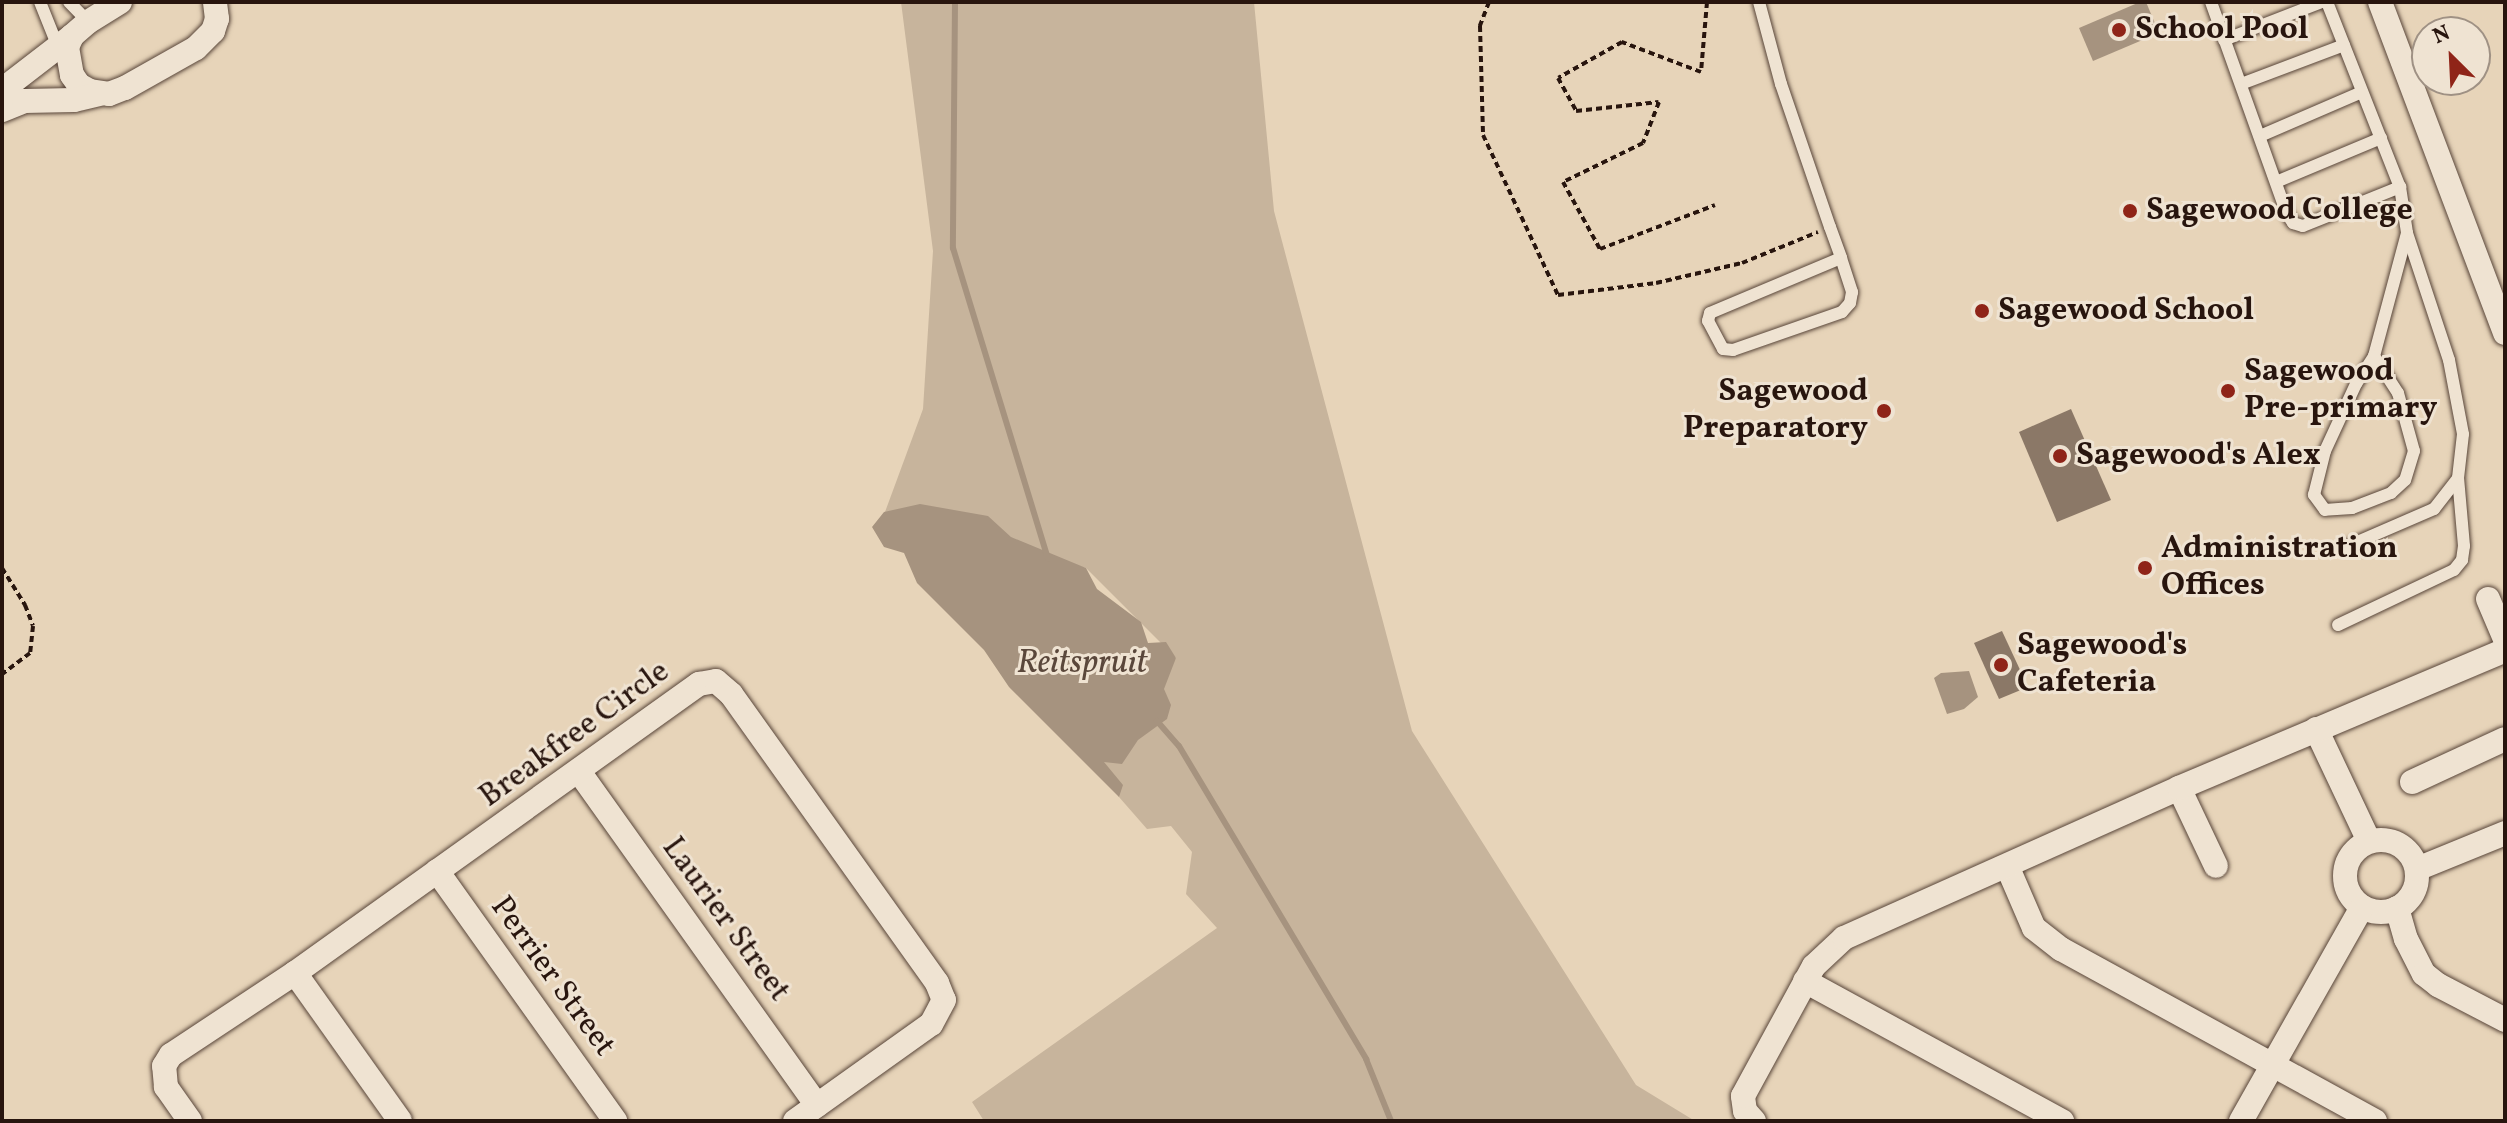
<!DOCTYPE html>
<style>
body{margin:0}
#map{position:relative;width:2507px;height:1123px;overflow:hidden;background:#e7d4b9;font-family:Vollkorn,serif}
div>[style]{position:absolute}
.green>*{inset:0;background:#c7b49c}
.water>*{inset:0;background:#a6937f}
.stream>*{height:6px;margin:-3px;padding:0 3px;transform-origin:3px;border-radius:3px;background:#a6937f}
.building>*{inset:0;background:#8b7867}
.path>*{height:4px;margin-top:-2px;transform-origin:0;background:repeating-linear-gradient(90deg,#28150e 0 6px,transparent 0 10px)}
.roads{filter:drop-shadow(0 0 2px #584539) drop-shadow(0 0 2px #584539)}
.lane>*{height:12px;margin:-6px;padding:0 6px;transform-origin:6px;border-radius:6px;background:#efe3d2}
.street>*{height:24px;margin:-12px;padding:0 12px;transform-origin:12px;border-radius:12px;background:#efe3d2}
.street>.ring{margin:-12px;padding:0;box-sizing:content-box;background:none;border:24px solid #efe3d2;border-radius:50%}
.dots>*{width:22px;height:22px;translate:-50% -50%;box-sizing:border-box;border:4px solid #efe3d2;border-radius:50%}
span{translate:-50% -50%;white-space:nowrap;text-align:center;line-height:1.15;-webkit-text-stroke:6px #efe3d2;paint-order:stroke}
.poi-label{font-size:32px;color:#28150e;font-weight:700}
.left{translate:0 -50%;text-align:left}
.right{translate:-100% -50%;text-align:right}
.street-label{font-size:32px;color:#28150e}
.water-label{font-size:34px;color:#5a473b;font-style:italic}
.frame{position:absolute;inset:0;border:4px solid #28150e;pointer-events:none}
.north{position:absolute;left:2411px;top:16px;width:80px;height:80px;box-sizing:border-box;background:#efe3d2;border:2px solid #9f9184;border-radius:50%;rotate:336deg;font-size:22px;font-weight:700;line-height:32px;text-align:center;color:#28150e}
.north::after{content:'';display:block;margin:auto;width:28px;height:36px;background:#8f2418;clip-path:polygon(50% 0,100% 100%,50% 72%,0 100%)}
</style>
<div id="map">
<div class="green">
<div style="clip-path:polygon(901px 2px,1254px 2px,1274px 211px,1412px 731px,1636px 1085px,1695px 1121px,984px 1121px,972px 1102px,1217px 928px,1186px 894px,1192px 852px,1171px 826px,1147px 829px,1119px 797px,1103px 761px,1176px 658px,1086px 568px,885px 512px,923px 409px,933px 251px)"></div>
</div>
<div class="water">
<div style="clip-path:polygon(2140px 2px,2146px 2px,2159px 33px,2093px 61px,2079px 28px)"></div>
<div style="clip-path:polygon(920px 504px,988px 516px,1011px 537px,1086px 568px,1097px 589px,1141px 622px,1148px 643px,1166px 642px,1176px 658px,1164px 689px,1171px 705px,1167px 719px,1138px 740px,1122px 764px,1104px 762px,1123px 785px,1119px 797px,1009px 687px,984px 650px,917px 583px,904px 553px,884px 547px,872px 527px,884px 512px)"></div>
<div style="clip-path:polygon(1969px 671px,1978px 697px,1964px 709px,1947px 714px,1934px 678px,1941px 673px)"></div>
</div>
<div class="stream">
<div style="left:955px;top:2px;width:246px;rotate:90.5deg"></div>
<div style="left:953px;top:248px;width:325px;rotate:73deg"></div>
<div style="left:1157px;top:721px;width:33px;rotate:49deg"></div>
<div style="left:1179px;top:746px;width:365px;rotate:59.1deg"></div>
<div style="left:1366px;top:1059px;width:67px;rotate:68deg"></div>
</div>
<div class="building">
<div style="clip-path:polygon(2071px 409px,2111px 500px,2057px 522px,2019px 432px)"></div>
<div style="clip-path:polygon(2002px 631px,2028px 687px,1999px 699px,1974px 643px)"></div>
</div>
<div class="path">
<div style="left:1489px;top:2px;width:26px;rotate:111deg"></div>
<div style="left:1480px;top:26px;width:109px;rotate:88.4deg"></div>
<div style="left:1483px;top:135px;width:177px;rotate:64.9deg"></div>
<div style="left:1558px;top:295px;width:99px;rotate:-7deg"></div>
<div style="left:1656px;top:283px;width:88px;rotate:-13.1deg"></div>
<div style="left:1742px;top:263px;width:82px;rotate:-22.2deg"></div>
<div style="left:1707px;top:2px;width:70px;rotate:94.9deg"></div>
<div style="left:1701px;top:72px;width:85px;rotate:-159.2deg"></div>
<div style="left:1622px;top:42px;width:73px;rotate:150.6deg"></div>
<div style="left:1558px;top:78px;width:38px;rotate:61deg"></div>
<div style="left:1576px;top:111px;width:83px;rotate:-6.2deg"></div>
<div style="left:1659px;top:102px;width:44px;rotate:111.3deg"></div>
<div style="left:1643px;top:143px;width:89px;rotate:154deg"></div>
<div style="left:1563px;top:182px;width:77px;rotate:61.1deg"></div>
<div style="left:1600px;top:249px;width:123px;rotate:-20.9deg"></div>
<div style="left:2px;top:568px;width:44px;rotate:58.1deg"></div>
<div style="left:25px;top:605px;width:22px;rotate:69deg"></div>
<div style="left:33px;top:626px;width:27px;rotate:96deg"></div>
<div style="left:30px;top:653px;width:35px;rotate:143deg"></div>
</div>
<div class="roads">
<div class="lane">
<div style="left:40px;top:2px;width:48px;rotate:68.2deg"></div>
<div style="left:69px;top:2px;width:28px;rotate:46deg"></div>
<div style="left:1759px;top:2px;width:85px;rotate:75deg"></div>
<div style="left:1781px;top:84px;width:151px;rotate:71.1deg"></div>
<div style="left:1830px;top:227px;width:33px;rotate:70deg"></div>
<div style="left:1841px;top:258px;width:36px;rotate:72deg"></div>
<div style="left:1852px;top:292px;width:11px;rotate:100deg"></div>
<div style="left:1850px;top:303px;width:12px;rotate:132deg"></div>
<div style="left:1842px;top:312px;width:115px;rotate:160.8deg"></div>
<div style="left:1733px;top:350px;width:10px;rotate:-174deg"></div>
<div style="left:1723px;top:349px;width:32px;rotate:-118deg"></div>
<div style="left:1708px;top:321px;width:8px;rotate:-76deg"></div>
<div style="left:1710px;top:313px;width:142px;rotate:-22.8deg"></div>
<div style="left:2211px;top:2px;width:225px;rotate:70.3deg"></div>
<div style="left:2287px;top:214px;width:11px;rotate:56deg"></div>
<div style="left:2293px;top:223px;width:10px;rotate:17deg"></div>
<div style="left:2303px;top:226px;width:105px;rotate:-21.9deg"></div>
<div style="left:2327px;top:2px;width:199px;rotate:68.5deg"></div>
<div style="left:2400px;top:187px;width:47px;rotate:81.3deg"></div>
<div style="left:2407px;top:233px;width:127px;rotate:105deg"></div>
<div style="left:2374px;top:356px;width:44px;rotate:57deg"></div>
<div style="left:2398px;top:393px;width:60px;rotate:74.6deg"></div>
<div style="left:2414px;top:451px;width:30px;rotate:107deg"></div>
<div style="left:2405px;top:480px;width:19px;rotate:137deg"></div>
<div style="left:2391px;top:493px;width:42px;rotate:159deg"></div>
<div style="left:2352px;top:508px;width:27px;rotate:176deg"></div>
<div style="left:2325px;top:510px;width:19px;rotate:-126deg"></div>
<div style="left:2314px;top:495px;width:45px;rotate:-76deg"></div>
<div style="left:2325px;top:451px;width:74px;rotate:-65.2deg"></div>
<div style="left:2356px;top:384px;width:33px;rotate:-57deg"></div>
<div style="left:2224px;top:40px;width:105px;rotate:-21.2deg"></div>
<div style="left:2241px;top:84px;width:110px;rotate:-20.7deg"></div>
<div style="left:2260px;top:136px;width:111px;rotate:-23.3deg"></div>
<div style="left:2276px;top:182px;width:114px;rotate:-22.7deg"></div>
<div style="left:2346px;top:547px;width:96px;rotate:-23.4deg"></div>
<div style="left:2434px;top:509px;width:39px;rotate:-52deg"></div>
<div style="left:2458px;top:478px;width:44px;rotate:-83.5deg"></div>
<div style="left:2463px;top:434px;width:75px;rotate:-100.7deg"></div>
<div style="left:2449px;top:360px;width:134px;rotate:-108.3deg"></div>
<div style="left:2338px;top:625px;width:128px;rotate:-25.4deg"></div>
<div style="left:2454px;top:570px;width:13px;rotate:-51deg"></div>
<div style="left:2462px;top:560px;width:14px;rotate:-82deg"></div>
<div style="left:2464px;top:546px;width:68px;rotate:-95deg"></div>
</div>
<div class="street">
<div style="left:120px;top:2px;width:38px;rotate:148deg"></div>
<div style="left:88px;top:22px;width:21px;rotate:139deg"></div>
<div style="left:72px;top:36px;width:12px;rotate:114deg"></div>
<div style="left:67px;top:47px;width:28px;rotate:80deg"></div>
<div style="left:72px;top:75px;width:12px;rotate:55deg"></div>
<div style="left:79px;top:85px;width:13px;rotate:29deg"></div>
<div style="left:90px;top:91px;width:19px;rotate:9deg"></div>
<div style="left:109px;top:94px;width:17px;rotate:-21deg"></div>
<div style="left:125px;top:88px;width:81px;rotate:-29.4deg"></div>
<div style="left:196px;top:48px;width:24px;rotate:-45deg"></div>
<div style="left:213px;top:31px;width:13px;rotate:-72deg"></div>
<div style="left:217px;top:19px;width:17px;rotate:-97deg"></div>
<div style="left:2380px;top:2px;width:354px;rotate:69.3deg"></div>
<div style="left:2px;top:90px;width:88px;rotate:-37.6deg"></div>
<div style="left:2px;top:110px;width:24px;rotate:-22deg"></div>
<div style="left:24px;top:101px;width:50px;rotate:-1.1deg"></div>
<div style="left:74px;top:100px;width:27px;rotate:-13deg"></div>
<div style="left:2488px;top:599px;width:43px;rotate:67deg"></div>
<div style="left:2316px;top:729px;width:124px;rotate:64.7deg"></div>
<div style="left:580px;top:773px;width:408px;rotate:54.5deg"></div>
<div style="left:2412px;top:782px;width:102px;rotate:-24.8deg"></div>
<div style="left:2179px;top:788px;width:86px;rotate:64.6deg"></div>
<div class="ring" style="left:2345px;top:840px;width:48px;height:48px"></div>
<div style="left:2008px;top:868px;width:65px;rotate:66.6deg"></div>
<div style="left:2034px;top:928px;width:34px;rotate:38deg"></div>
<div style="left:2061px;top:949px;width:358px;rotate:28.7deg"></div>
<div style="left:2417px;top:869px;width:95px;rotate:-22.2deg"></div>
<div style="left:437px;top:871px;width:307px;rotate:54.5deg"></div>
<div style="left:2397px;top:908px;width:32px;rotate:74deg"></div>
<div style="left:2406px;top:939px;width:39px;rotate:63deg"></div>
<div style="left:2424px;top:974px;width:18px;rotate:38deg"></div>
<div style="left:2438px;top:985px;width:76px;rotate:27.6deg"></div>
<div style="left:295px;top:973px;width:181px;rotate:54.6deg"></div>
<div style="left:1805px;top:981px;width:293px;rotate:28.6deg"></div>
<div style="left:190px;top:1121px;width:42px;rotate:-125.2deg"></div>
<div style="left:166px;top:1087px;width:21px;rotate:-95deg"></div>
<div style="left:164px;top:1066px;width:13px;rotate:-58deg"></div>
<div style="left:171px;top:1055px;width:149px;rotate:-33.5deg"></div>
<div style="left:295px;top:973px;width:497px;rotate:-35.6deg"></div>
<div style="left:699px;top:684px;width:17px;rotate:-10deg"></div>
<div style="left:716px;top:681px;width:20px;rotate:41deg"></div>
<div style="left:731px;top:694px;width:355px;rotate:54.5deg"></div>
<div style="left:937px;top:983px;width:18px;rotate:68deg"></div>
<div style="left:944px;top:1000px;width:27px;rotate:118deg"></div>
<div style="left:931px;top:1024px;width:167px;rotate:144.5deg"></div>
<div style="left:1754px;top:1121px;width:13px;rotate:-132deg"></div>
<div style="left:1745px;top:1111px;width:15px;rotate:-98deg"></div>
<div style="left:1743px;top:1096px;width:148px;rotate:-61.4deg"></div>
<div style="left:1814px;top:966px;width:41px;rotate:-43deg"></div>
<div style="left:1844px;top:938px;width:367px;rotate:-24.1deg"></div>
<div style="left:2179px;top:788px;width:354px;rotate:-22.9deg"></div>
<div style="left:2241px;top:1121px;width:246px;rotate:-60.5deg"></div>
</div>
</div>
<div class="dots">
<div style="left:2119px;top:30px;background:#8f2418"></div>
<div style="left:2130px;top:211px;background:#8f2418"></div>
<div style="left:1982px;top:311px;background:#8f2418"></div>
<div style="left:2228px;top:391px;background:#8f2418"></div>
<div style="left:1884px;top:411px;background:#8f2418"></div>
<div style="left:2060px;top:456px;background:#8f2418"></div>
<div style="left:2145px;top:568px;background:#8f2418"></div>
<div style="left:2001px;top:665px;background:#8f2418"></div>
</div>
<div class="poi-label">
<span class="left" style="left:2135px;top:30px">School Pool</span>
<span class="left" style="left:2146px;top:211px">Sagewood College</span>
<span class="left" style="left:1998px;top:311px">Sagewood School</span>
<span class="left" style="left:2244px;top:391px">Sagewood<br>Pre-primary</span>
<span class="right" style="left:1868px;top:411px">Sagewood<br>Preparatory</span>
<span class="left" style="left:2076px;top:456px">Sagewood's Alex</span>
<span class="left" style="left:2161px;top:568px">Administration<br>Offices</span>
<span class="left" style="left:2017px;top:665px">Sagewood's<br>Cafeteria</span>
</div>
<div class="street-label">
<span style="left:575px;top:735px;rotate:-36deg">Breakfree Circle</span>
<span style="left:725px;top:920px;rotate:54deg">Laurier Street</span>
<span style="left:552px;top:977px;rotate:54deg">Perrier Street</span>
</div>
<div class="water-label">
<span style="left:1082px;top:664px">Reitspruit</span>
</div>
<div class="frame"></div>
<div class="north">N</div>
</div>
